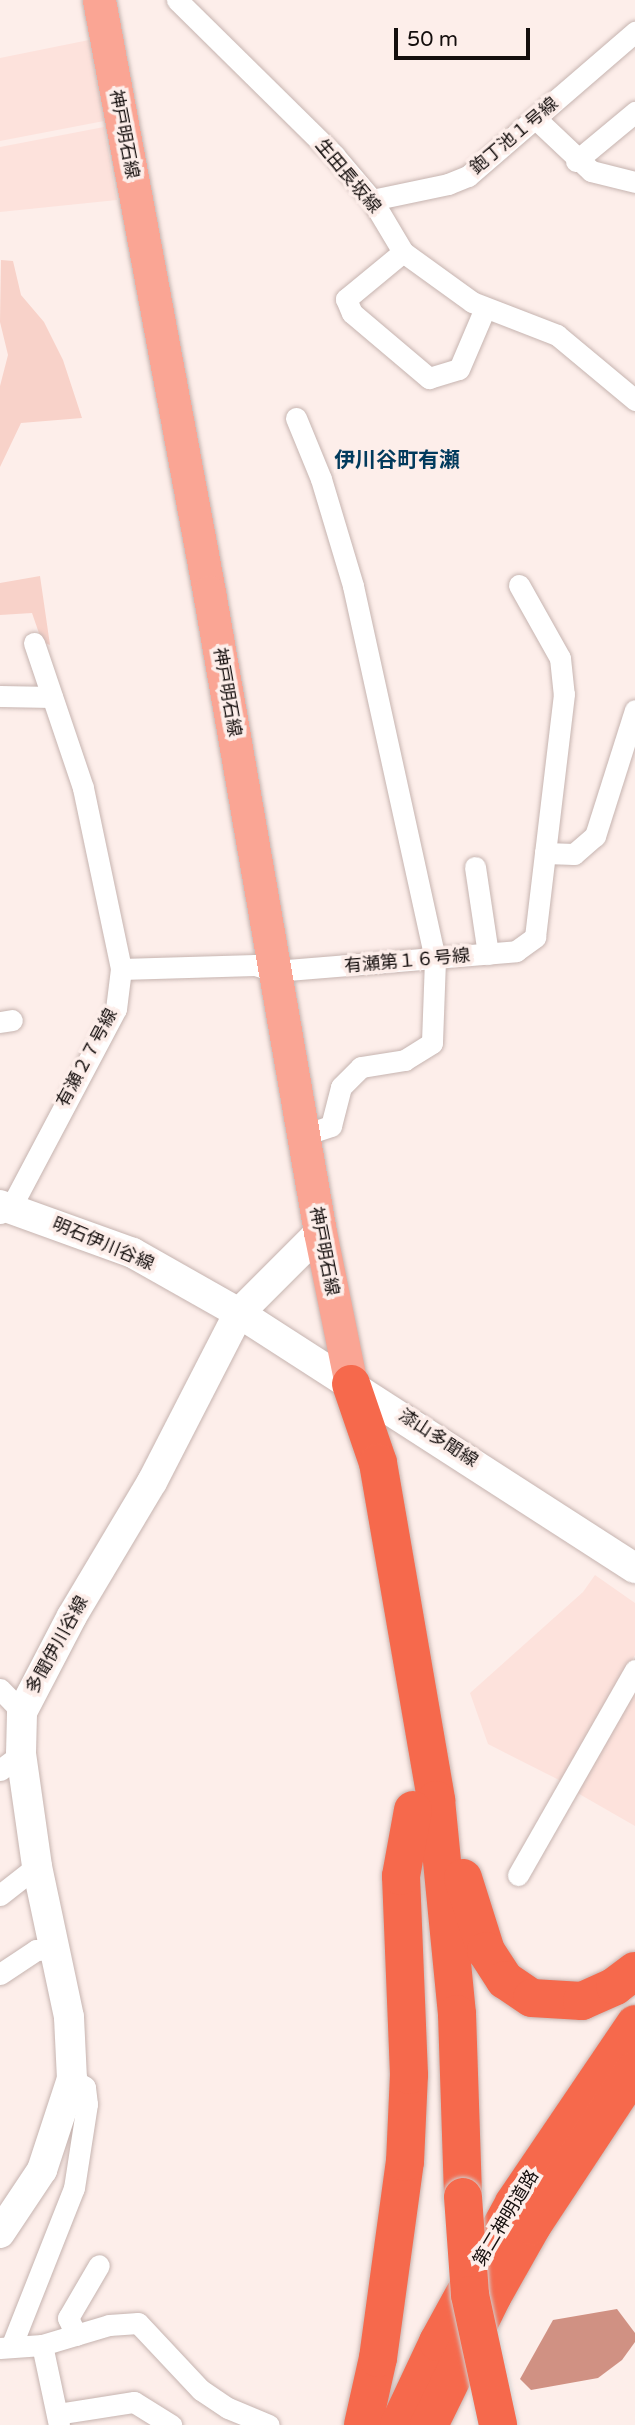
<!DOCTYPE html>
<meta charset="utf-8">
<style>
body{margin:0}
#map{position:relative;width:635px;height:2425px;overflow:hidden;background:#fdeeea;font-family:"Varela Round","Noto Sans JP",sans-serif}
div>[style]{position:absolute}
.built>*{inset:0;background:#fde2dc}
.green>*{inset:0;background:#f8d2c9}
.water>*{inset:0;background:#d09183}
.roads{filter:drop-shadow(0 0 2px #c6b4b0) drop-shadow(0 0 2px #c6b4b0)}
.street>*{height:21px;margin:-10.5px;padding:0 10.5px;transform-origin:10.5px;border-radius:10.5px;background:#fff}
.secondary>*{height:30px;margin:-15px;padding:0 15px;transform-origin:15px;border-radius:15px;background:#fff}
.primary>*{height:33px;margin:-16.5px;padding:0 16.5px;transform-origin:16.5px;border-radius:16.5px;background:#faa594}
.highway>*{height:38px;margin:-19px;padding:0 19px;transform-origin:19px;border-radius:19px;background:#f6694c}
.bridges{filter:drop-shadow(0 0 2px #d0cfcf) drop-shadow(0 0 2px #d0cfcf)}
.highway-bridge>*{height:38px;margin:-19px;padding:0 19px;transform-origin:19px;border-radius:19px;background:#f6694c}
span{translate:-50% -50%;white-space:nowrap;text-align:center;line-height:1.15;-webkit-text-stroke:7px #fdeeea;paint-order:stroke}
.street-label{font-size:18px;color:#140e0d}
.quarter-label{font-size:21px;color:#013a5c;font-weight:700}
.scale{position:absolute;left:394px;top:28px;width:136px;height:32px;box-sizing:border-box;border:4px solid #140e0d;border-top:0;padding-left:9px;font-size:21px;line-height:24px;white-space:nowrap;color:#140e0d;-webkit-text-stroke:5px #fdeeea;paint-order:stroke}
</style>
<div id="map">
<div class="built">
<div style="clip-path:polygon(89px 40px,104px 121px,0 141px,0 58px)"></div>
<div style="clip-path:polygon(104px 127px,117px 200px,0 212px,0 147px)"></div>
<div style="clip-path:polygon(595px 1575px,635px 1603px,635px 1655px,563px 1782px,488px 1744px,470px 1693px,583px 1592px)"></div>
<div style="clip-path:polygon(635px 1682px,635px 1826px,574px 1791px)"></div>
</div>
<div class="green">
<div style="clip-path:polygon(1px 260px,13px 261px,21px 295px,44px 322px,63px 360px,82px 418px,21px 423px,0 467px,0 386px,8px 355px,0 322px)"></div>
<div style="clip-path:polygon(40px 576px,50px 645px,42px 642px,32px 613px,0 615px,0 583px)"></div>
</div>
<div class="water">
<div style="clip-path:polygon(617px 2309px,635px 2333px,635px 2342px,622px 2360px,598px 2378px,531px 2390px,520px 2379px,553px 2320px)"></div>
</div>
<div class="roads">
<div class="street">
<div style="left:177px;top:0;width:221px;rotate:44.6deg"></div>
<div style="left:334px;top:155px;width:59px;rotate:49.8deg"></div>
<div style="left:372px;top:200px;width:61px;rotate:59.2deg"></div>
<div style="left:403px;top:252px;width:85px;rotate:35.9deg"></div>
<div style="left:472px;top:302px;width:91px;rotate:21.2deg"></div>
<div style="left:557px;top:335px;width:102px;rotate:39.8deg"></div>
<div style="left:535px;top:118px;width:77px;rotate:43.4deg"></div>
<div style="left:591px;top:171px;width:45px;rotate:14deg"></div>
<div style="left:576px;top:161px;width:77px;rotate:-39.7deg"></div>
<div style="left:372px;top:200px;width:78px;rotate:-11.9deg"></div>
<div style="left:448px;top:184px;width:22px;rotate:-22deg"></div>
<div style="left:468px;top:176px;width:221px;rotate:-40.8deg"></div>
<div style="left:403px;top:252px;width:74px;rotate:140.5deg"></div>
<div style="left:346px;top:299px;width:15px;rotate:67deg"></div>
<div style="left:352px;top:313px;width:101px;rotate:40.2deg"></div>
<div style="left:429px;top:378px;width:31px;rotate:-17deg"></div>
<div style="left:459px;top:369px;width:66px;rotate:-66.9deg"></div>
<div style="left:296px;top:418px;width:66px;rotate:67.7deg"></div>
<div style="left:321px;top:479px;width:112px;rotate:73.3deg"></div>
<div style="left:353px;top:586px;width:383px;rotate:77.6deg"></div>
<div style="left:435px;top:960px;width:83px;rotate:92.1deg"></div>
<div style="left:432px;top:1043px;width:32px;rotate:148deg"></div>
<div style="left:405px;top:1060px;width:45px;rotate:171deg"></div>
<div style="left:361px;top:1067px;width:28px;rotate:135deg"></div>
<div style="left:341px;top:1087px;width:40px;rotate:104.4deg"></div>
<div style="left:331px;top:1126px;width:29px;rotate:162deg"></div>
<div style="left:519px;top:585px;width:84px;rotate:60.7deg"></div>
<div style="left:560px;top:658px;width:36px;rotate:84deg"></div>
<div style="left:564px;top:694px;width:160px;rotate:96.8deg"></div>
<div style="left:34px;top:643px;width:153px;rotate:71.3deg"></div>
<div style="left:83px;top:788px;width:185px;rotate:78.1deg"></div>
<div style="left:0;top:696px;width:52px;rotate:1.1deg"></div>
<div style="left:475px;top:867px;width:88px;rotate:81.5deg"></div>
<div style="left:0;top:1022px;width:12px;rotate:-9deg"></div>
<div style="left:0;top:1213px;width:13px;rotate:-29deg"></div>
<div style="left:11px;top:1207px;width:224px;rotate:-62.1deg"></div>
<div style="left:116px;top:1009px;width:40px;rotate:-82.9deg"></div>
<div style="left:121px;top:969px;width:134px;rotate:-1.7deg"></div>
<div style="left:255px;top:965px;width:21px;rotate:17deg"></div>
<div style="left:275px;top:971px;width:242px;rotate:-4.7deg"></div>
<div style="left:516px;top:951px;width:24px;rotate:-36deg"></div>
<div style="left:535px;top:937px;width:85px;rotate:-83.2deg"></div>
<div style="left:545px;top:853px;width:29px;rotate:2deg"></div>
<div style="left:574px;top:854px;width:28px;rotate:-41deg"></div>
<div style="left:595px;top:836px;width:132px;rotate:-72.4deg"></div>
<div style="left:0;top:1689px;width:32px;rotate:46deg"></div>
<div style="left:0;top:1770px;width:26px;rotate:-37deg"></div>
<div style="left:518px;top:1875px;width:236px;rotate:-60.3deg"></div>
<div style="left:0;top:1895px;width:47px;rotate:-38.1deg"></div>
<div style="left:0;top:1974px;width:43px;rotate:-33.7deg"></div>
<div style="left:36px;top:1950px;width:21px;rotate:-3deg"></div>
<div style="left:76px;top:2335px;width:19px;rotate:-115deg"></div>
<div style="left:68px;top:2318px;width:61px;rotate:-59.7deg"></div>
<div style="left:42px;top:2345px;width:82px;rotate:78deg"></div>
<div style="left:11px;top:2347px;width:171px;rotate:-68.4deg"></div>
<div style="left:74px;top:2188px;width:85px;rotate:-81.2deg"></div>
<div style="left:87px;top:2104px;width:17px;rotate:-97deg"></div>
<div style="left:85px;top:2087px;width:15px;rotate:-148deg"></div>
<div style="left:0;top:2348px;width:42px;rotate:-4.1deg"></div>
<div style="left:42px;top:2345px;width:70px;rotate:-16.6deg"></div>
<div style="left:109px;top:2325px;width:29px;rotate:-4deg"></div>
<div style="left:138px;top:2323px;width:92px;rotate:46.8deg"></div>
<div style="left:201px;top:2390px;width:32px;rotate:34deg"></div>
<div style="left:228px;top:2408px;width:44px;rotate:22.5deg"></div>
<div style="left:57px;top:2414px;width:78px;rotate:-8.9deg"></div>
<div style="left:134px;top:2402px;width:44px;rotate:31.9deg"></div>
</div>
<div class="secondary">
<div style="left:0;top:1205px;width:141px;rotate:19.8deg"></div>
<div style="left:133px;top:1253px;width:122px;rotate:29.5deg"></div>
<div style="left:239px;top:1313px;width:471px;rotate:32.8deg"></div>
<div style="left:0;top:2233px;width:76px;rotate:-56.3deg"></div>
<div style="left:42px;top:2170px;width:96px;rotate:-71.8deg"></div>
<div style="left:72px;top:2079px;width:62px;rotate:-92.8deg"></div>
<div style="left:69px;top:2017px;width:154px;rotate:-102deg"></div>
<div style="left:37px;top:1866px;width:113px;rotate:-98.1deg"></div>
<div style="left:21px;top:1754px;width:42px;rotate:-88.6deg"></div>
<div style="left:22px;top:1712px;width:108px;rotate:-62.5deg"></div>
<div style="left:72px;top:1616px;width:156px;rotate:-59.2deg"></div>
<div style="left:152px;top:1482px;width:190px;rotate:-62.8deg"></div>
<div style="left:239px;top:1313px;width:115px;rotate:-45deg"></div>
</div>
<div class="primary">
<div style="left:99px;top:0;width:602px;rotate:79.47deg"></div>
<div style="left:209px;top:592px;width:650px;rotate:80.16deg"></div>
<div style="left:320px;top:1232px;width:155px;rotate:78.5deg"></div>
</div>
<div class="highway">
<div style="left:351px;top:1384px;width:83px;rotate:71.1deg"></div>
<div style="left:378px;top:1463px;width:342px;rotate:80.2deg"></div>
<div style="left:436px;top:1800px;width:215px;rotate:84.4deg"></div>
<div style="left:457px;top:2014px;width:183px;rotate:88.1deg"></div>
<div style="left:463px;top:1878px;width:77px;rotate:72.5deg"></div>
<div style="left:486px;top:1951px;width:35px;rotate:57deg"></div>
<div style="left:505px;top:1980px;width:32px;rotate:34deg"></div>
<div style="left:532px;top:1998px;width:50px;rotate:3.4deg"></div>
<div style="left:582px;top:2001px;width:36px;rotate:-24deg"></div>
<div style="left:615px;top:1986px;width:25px;rotate:-37deg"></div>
<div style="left:363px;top:2425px;width:69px;rotate:-77.4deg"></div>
<div style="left:378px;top:2358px;width:198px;rotate:-82.2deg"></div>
<div style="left:405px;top:2162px;width:87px;rotate:-87.4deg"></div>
<div style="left:409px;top:2075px;width:199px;rotate:-92.3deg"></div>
<div style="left:401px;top:1876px;width:67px;rotate:-79.7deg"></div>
<div style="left:399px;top:2425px;width:92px;rotate:-64.8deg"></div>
<div style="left:438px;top:2342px;width:158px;rotate:-61.3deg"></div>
<div style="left:514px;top:2203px;width:216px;rotate:-55.9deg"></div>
<div style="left:429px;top:2425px;width:145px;rotate:-63.8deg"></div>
<div style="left:493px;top:2295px;width:79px;rotate:-60.5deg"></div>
<div style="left:532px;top:2226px;width:187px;rotate:-56.6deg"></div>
</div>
</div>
<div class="bridges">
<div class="highway-bridge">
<div style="left:463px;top:2197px;width:98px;rotate:85.9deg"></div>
<div style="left:470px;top:2295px;width:133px;rotate:77.8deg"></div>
</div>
</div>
<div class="street-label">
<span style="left:124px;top:134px;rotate:79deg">神戸明石線</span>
<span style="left:514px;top:136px;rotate:-40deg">鉋丁池１号線</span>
<span style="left:348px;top:176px;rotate:50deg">生田長坂線</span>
<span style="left:227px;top:692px;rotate:80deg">神戸明石線</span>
<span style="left:407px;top:961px;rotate:-5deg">有瀬第１６号線</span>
<span style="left:87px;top:1058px;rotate:-62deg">有瀬２７号線</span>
<span style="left:103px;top:1244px;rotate:23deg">明石伊川谷線</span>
<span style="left:324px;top:1251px;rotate:79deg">神戸明石線</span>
<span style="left:438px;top:1438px;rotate:33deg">漆山多聞線</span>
<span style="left:57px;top:1645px;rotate:-61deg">多聞伊川谷線</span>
<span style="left:506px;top:2218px;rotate:-59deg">第二神明道路</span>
</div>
<div class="quarter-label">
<span style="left:397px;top:461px">伊川谷町有瀬</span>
</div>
<div class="scale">50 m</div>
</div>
